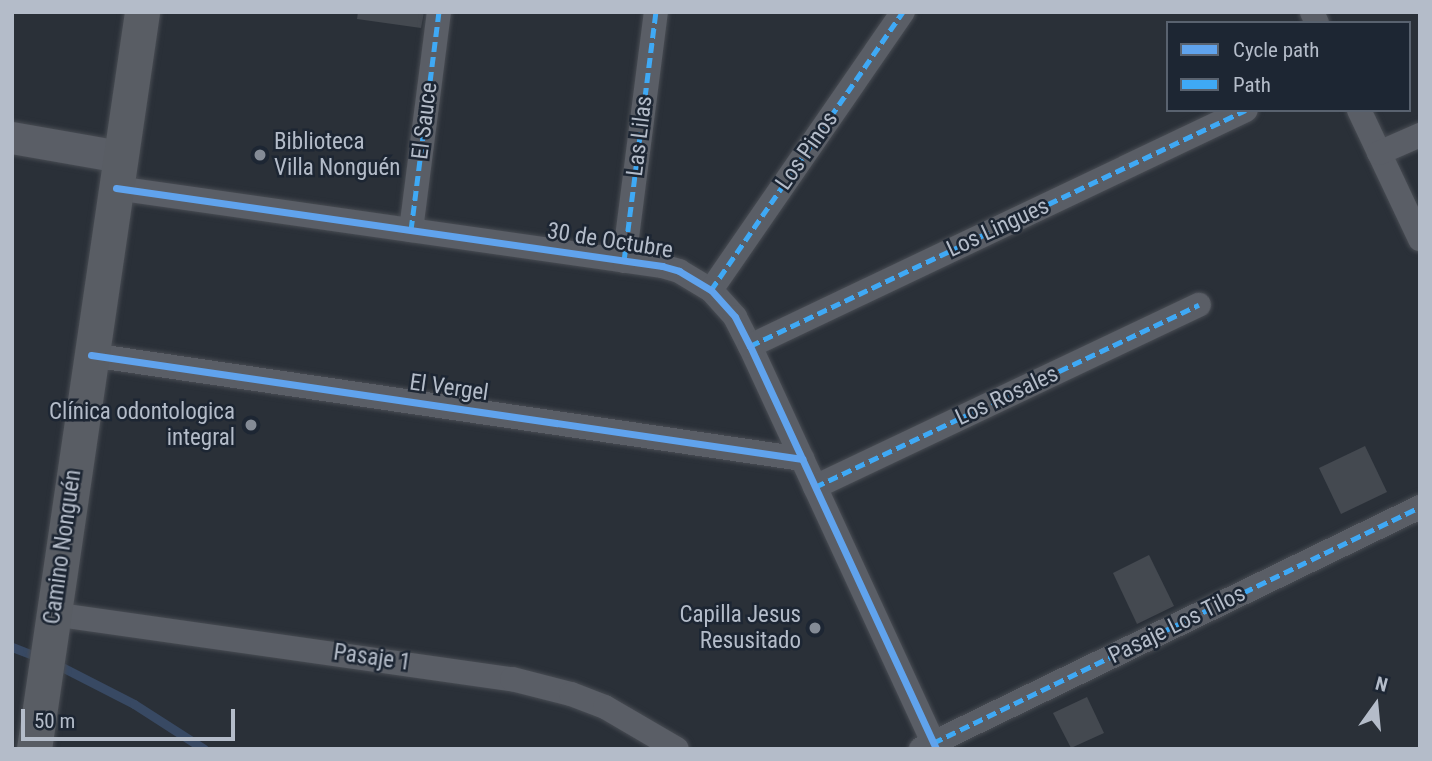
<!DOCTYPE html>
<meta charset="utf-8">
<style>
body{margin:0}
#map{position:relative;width:1432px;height:761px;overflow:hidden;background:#2a3038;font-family:"Roboto Condensed",sans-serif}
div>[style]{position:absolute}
.stream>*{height:9px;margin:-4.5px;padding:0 4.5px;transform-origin:4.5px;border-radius:4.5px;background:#384963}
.building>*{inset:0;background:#444950}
.roads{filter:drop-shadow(0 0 2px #484c53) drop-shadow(0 0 2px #484c53)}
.minor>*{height:24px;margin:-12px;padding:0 12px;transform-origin:12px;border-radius:12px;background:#5a5e66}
.tertiary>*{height:32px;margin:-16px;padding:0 16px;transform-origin:16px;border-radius:16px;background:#5a5e66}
.secondary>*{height:35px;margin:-17.5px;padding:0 17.5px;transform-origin:17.5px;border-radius:17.5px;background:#595d64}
.quiet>*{height:5px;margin-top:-2.5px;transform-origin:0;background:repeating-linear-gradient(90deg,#3fa9f5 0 10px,transparent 0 15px)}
.cycleway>*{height:7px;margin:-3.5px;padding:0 3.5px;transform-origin:3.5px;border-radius:3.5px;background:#60a3ed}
.dots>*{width:19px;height:19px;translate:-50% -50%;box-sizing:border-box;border:4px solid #1d2633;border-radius:50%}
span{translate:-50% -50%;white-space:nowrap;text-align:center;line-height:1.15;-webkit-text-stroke:5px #1d2633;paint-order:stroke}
.street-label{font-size:23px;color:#b4bcc9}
.poi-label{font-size:23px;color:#b4bcc9}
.left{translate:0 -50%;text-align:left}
.right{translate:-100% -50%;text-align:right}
.frame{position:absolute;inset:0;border:14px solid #b4bcc9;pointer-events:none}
.legend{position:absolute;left:1166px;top:21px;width:245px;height:91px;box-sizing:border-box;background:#1d2633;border:2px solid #59626f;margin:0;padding:9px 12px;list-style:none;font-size:21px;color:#b4bcc9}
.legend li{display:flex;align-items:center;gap:14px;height:35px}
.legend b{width:35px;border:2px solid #59626f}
.north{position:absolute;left:1341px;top:670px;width:70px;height:70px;-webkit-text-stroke:5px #1d2633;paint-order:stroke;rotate:15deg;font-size:19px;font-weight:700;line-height:28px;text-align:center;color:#b4bcc9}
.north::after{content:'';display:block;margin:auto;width:24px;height:32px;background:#b4bcc9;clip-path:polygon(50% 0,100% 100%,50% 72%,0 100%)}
.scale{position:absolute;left:21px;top:709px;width:214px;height:32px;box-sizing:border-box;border:4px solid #b4bcc9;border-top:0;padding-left:9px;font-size:21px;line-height:24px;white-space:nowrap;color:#b4bcc9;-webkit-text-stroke:5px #1d2633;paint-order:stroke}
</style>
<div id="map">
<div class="stream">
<div style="left:12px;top:647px;width:31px;rotate:21deg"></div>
<div style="left:54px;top:663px;width:90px;rotate:27.1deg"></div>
<div style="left:134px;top:704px;width:83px;rotate:32.7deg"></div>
</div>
<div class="building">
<div style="clip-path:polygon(358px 12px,424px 12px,421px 28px,357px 19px)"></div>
<div style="clip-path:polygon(1365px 446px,1387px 492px,1341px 514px,1319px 468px)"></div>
<div style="clip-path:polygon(1149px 555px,1174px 606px,1137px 624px,1113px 573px)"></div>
<div style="clip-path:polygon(1087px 697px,1104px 733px,1071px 748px,1053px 713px)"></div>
</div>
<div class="roads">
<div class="minor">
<div style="left:1312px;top:12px;width:12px;rotate:66deg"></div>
<div style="left:1359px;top:110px;width:143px;rotate:64.7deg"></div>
<div style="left:1379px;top:153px;width:45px;rotate:-23.7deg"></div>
<div style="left:116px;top:188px;width:552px;rotate:8.13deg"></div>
<div style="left:662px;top:266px;width:18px;rotate:16deg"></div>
<div style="left:679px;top:271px;width:37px;rotate:31deg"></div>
<div style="left:711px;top:290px;width:36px;rotate:48deg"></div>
<div style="left:735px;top:317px;width:33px;rotate:63deg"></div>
<div style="left:750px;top:346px;width:444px;rotate:65.2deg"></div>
<div style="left:411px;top:230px;width:220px;rotate:-82.7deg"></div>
<div style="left:624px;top:261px;width:251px;rotate:-82.7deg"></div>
<div style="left:711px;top:290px;width:338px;rotate:-55.4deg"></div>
<div style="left:750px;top:346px;width:549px;rotate:-25.45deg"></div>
<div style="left:91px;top:355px;width:719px;rotate:8.32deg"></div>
<div style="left:815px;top:487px;width:425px;rotate:-25.4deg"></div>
<div style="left:53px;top:614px;width:464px;rotate:8.1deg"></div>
<div style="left:512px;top:679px;width:61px;rotate:14.3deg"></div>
<div style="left:571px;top:694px;width:36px;rotate:21deg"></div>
<div style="left:605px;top:707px;width:83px;rotate:30.3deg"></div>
<div style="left:921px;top:749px;width:555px;rotate:-25.87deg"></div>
</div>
<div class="tertiary">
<div style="left:12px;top:138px;width:110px;rotate:10deg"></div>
</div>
<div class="secondary">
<div style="left:34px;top:749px;width:745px;rotate:-81.66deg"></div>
</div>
</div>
<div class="quiet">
<div style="left:411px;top:230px;width:220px;rotate:-82.7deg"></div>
<div style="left:624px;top:261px;width:251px;rotate:-82.7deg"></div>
<div style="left:711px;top:290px;width:338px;rotate:-55.4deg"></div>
<div style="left:750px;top:346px;width:549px;rotate:-25.45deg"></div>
<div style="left:815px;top:487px;width:425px;rotate:-25.4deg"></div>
<div style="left:933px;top:743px;width:541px;rotate:-25.85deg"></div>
</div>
<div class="cycleway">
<div style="left:116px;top:188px;width:552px;rotate:8.13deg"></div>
<div style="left:662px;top:266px;width:18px;rotate:16deg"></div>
<div style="left:679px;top:271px;width:37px;rotate:31deg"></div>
<div style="left:711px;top:290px;width:36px;rotate:48deg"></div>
<div style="left:735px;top:317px;width:33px;rotate:63deg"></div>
<div style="left:750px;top:346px;width:444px;rotate:65.2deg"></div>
<div style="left:91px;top:355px;width:719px;rotate:8.32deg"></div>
</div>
<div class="dots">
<div style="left:260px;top:155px;background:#848b96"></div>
<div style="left:251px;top:425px;background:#848b96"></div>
<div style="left:815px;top:628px;background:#848b96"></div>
</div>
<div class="street-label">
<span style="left:425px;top:121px;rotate:-83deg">El Sauce</span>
<span style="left:640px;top:136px;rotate:-83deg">Las Lilas</span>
<span style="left:807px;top:151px;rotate:-55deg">Los Pinos</span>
<span style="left:998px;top:228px;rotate:-25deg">Los Lingues</span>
<span style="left:610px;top:241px;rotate:9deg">30 de Octubre</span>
<span style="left:449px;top:388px;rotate:8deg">El Vergel</span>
<span style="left:1007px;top:396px;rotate:-25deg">Los Rosales</span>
<span style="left:63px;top:547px;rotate:-82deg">Camino Nonguén</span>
<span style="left:1177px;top:625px;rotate:-26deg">Pasaje Los Tilos</span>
<span style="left:372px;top:658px;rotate:8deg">Pasaje 1</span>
</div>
<div class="poi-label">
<span class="left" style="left:274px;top:155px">Biblioteca<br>Villa Nonguén</span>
<span class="right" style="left:235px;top:425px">Clínica odontologica<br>integral</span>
<span class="right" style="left:801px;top:628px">Capilla Jesus<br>Resusitado</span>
</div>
<div class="frame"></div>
<ul class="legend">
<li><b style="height:9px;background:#60a3ed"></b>Cycle path</li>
<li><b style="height:9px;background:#3fa9f5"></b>Path</li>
</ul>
<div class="north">N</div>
<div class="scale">50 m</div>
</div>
